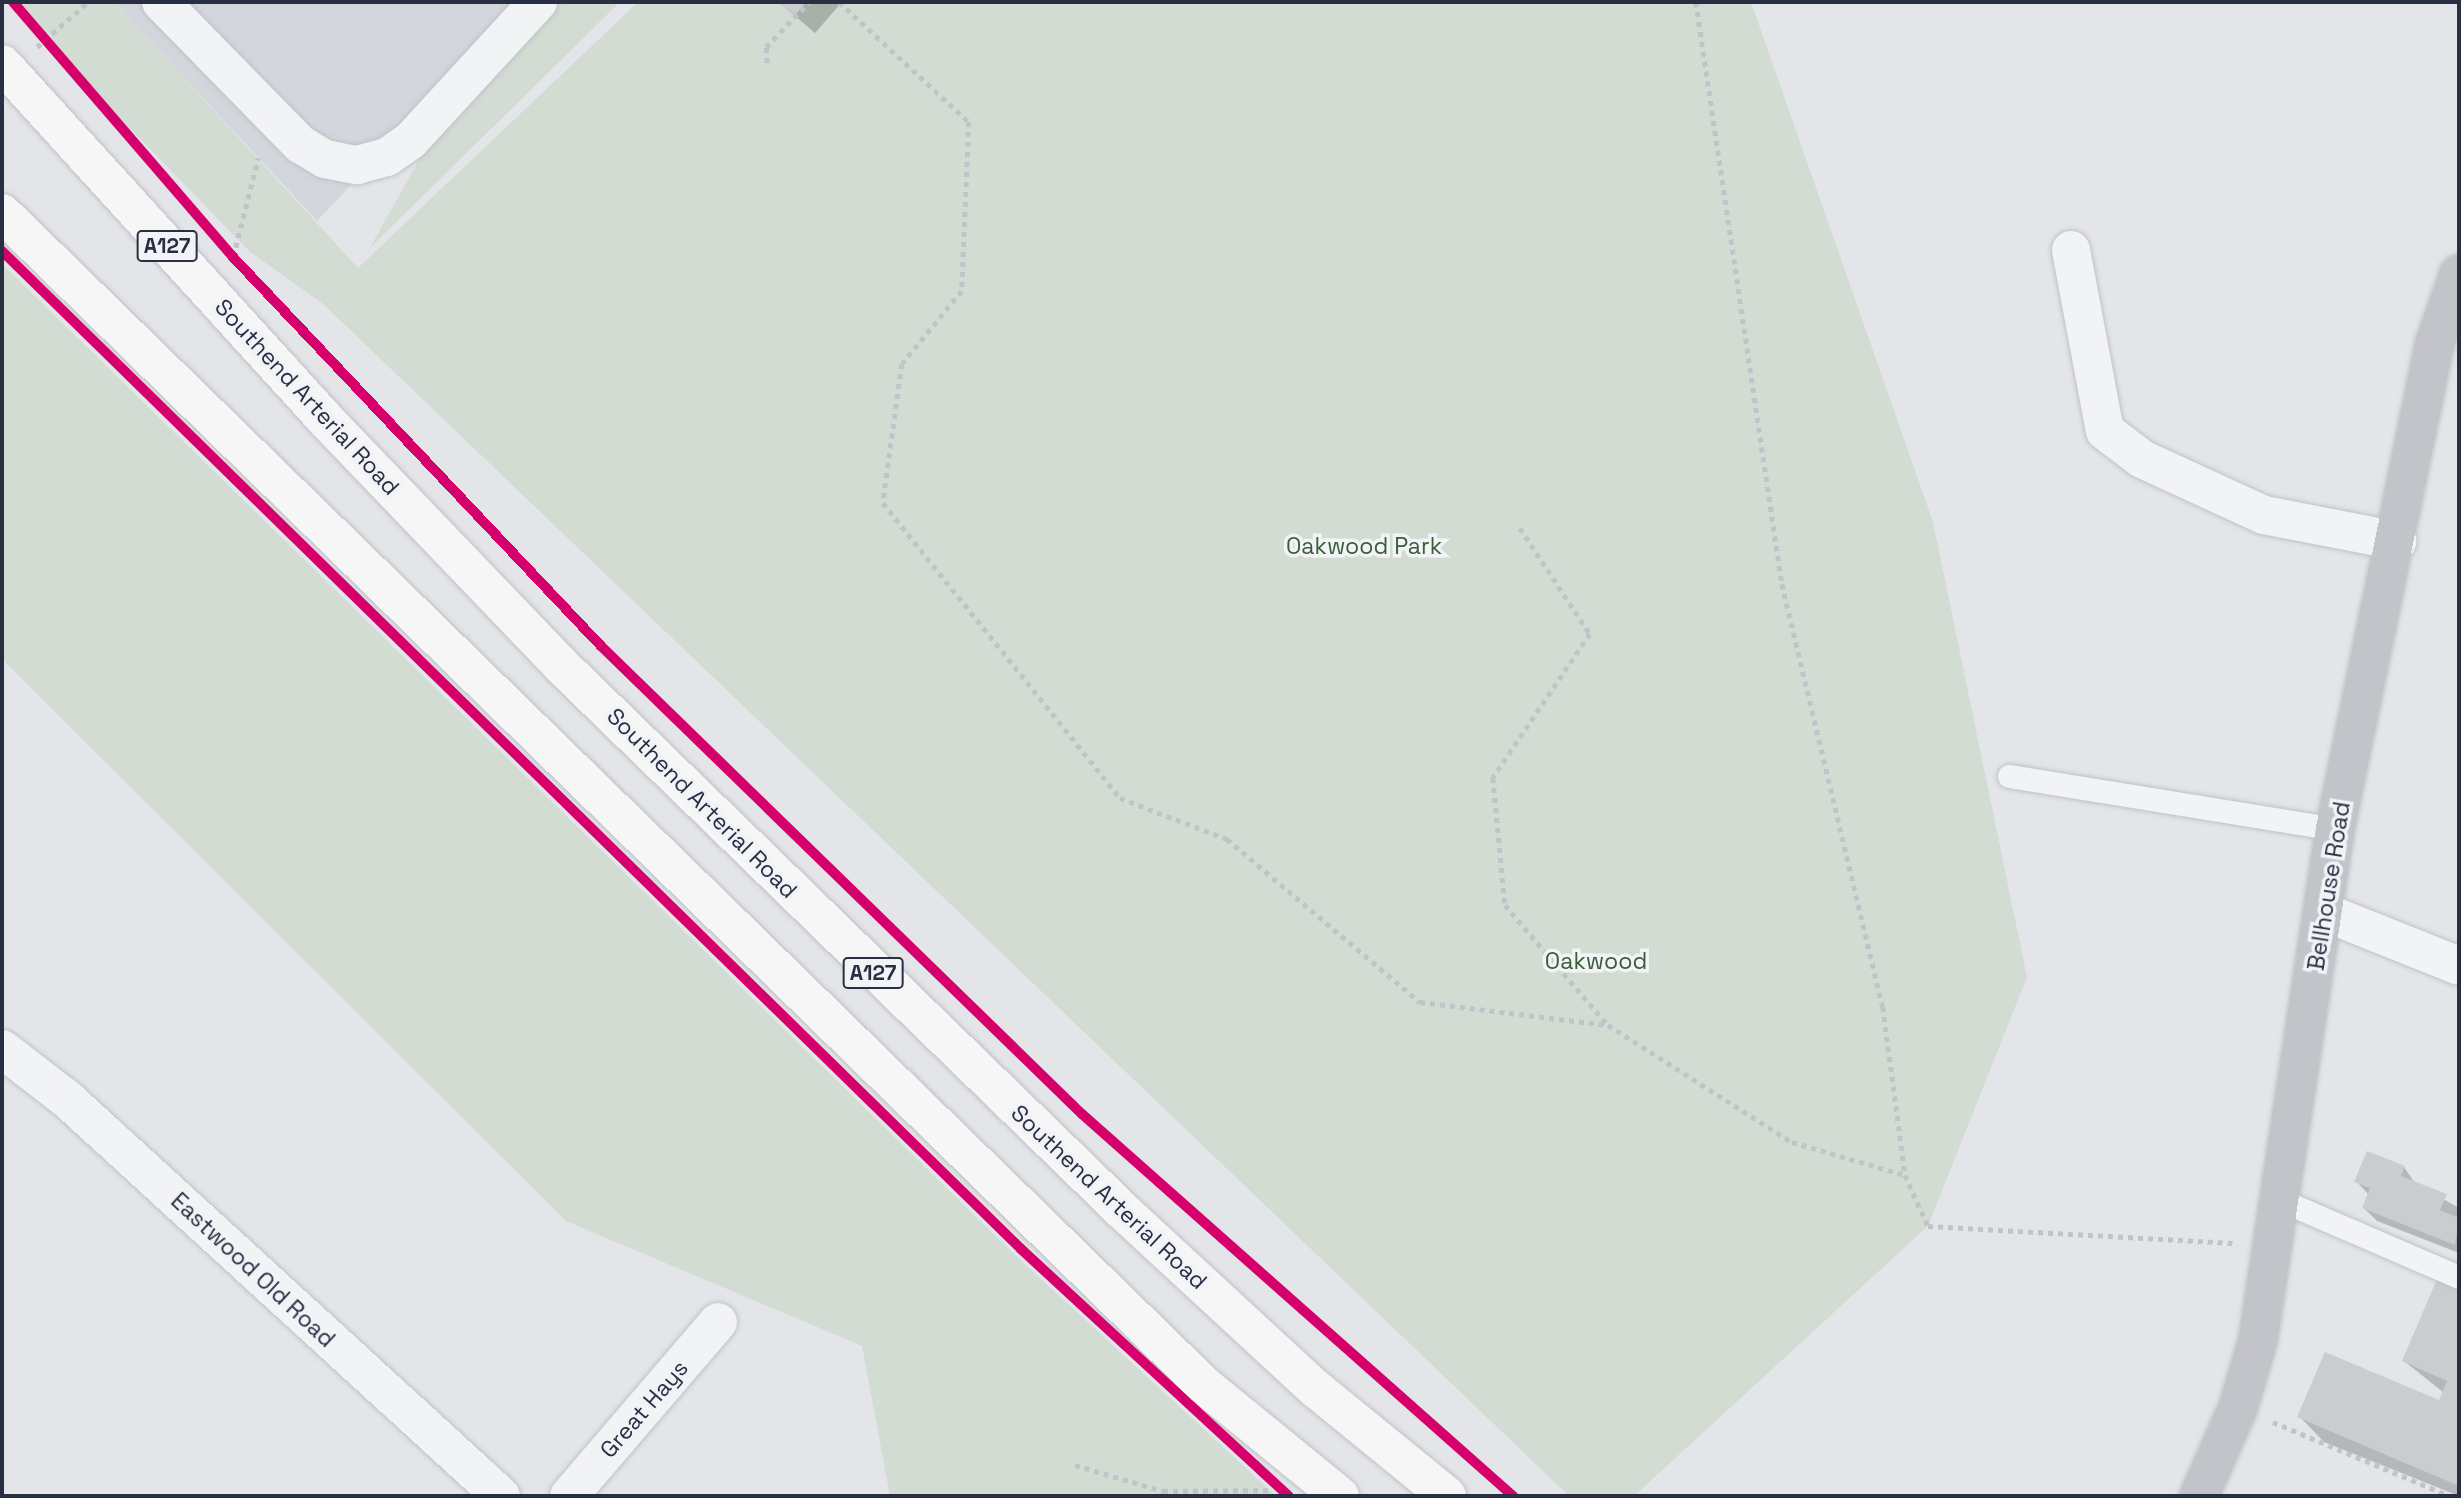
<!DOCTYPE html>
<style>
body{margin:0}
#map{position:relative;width:2461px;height:1498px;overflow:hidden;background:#e3e5e8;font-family:"Space Grotesk",sans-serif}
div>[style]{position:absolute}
.built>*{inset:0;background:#d3d6dd}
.green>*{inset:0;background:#d2dcd3}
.shadow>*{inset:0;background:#0003}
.building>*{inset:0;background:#caccd0}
.path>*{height:4.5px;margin-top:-2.25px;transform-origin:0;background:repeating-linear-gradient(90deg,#c2c3c8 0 5px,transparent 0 10px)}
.roads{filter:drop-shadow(0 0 2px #c0c2c6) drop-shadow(0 0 2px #c0c2c6)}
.lane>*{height:23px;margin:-11.5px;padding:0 11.5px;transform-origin:11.5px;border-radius:11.5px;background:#f2f3f5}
.street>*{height:38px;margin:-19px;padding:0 19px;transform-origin:19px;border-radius:19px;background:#f2f3f5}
.secondary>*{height:38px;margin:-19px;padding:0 19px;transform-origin:19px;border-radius:19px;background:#c3c4ca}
.highway>*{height:38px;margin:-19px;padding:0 19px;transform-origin:19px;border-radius:19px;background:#f6f6f7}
.cycleway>*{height:10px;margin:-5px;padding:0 5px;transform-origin:5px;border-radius:5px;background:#d6006c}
span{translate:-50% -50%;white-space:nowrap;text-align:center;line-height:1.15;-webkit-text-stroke:7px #f1f3f7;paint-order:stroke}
.shield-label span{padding:2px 5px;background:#f1f3f7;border:2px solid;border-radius:5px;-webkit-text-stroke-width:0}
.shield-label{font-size:21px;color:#292f42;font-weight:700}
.street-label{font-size:23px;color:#292f42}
.park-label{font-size:23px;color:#395e36}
.frame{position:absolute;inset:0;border:4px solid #292f42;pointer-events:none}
</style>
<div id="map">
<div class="built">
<div style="clip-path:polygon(114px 2px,524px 2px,317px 221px)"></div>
</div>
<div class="green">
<div style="clip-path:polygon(18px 2px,114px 2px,358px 268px,638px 2px,1751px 2px,1933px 522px,2027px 977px,1928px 1226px,1634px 1496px,1569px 1496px,322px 303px,250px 252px,80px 77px)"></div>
<div style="clip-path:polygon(539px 2px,620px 2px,370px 248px,461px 84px)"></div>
<div style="clip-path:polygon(2px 264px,1016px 1256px,1276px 1496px,890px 1496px,862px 1346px,566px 1221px,2px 659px)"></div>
</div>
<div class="shadow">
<div style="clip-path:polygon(779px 2px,842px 2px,815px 33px)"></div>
<div style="clip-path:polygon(2404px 1167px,2415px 1183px,2459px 1208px,2459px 1253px,2377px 1221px,2364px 1208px,2369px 1195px,2357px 1182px)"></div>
<div style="clip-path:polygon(2438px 1282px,2459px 1291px,2459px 1496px,2324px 1442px,2299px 1416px,2440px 1403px,2444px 1393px,2404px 1361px)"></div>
</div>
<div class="building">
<div style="clip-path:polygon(779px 2px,806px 2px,795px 15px)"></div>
<div style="clip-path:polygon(2367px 1151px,2405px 1166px,2401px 1176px,2447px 1194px,2440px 1210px,2459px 1218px,2455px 1245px,2362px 1208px,2370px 1188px,2354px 1182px)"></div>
<div style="clip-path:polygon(2437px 1279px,2459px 1289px,2459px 1486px,2297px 1417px,2325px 1352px,2439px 1400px,2447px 1381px,2402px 1361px)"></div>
</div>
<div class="path">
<div style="left:839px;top:2px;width:177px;rotate:42.7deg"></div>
<div style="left:969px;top:122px;width:169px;rotate:92.4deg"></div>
<div style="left:962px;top:291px;width:94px;rotate:129.4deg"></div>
<div style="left:902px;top:364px;width:140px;rotate:97.8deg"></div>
<div style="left:883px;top:503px;width:378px;rotate:51.2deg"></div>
<div style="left:1120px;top:798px;width:115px;rotate:21deg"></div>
<div style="left:1227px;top:839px;width:253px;rotate:40.2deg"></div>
<div style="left:1420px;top:1002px;width:189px;rotate:7deg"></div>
<div style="left:1608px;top:1025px;width:218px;rotate:32.5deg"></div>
<div style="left:1792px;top:1142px;width:118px;rotate:16.3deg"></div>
<div style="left:1905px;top:1175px;width:56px;rotate:65.7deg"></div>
<div style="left:1928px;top:1226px;width:305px;rotate:3.2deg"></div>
<div style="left:1696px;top:2px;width:588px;rotate:81.59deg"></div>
<div style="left:1782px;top:584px;width:435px;rotate:76.6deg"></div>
<div style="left:1883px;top:1007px;width:169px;rotate:82.5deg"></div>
<div style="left:37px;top:47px;width:68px;rotate:-41.4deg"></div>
<div style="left:767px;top:63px;width:16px;rotate:-94deg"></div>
<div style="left:766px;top:47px;width:62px;rotate:-46.3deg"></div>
<div style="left:233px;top:257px;width:102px;rotate:-75.8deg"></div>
<div style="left:1520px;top:528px;width:127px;rotate:56.6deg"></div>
<div style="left:1590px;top:634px;width:174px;rotate:124deg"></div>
<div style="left:1493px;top:778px;width:128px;rotate:84.6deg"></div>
<div style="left:1505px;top:905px;width:158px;rotate:49.4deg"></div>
<div style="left:2273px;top:1422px;width:192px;rotate:22.7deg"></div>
<div style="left:1075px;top:1465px;width:92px;rotate:16.5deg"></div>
<div style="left:1163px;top:1491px;width:105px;rotate:-0.5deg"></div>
</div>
<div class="roads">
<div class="lane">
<div style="left:2009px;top:776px;width:330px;rotate:9.2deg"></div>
<div style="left:2283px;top:1201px;width:192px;rotate:23.4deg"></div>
</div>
<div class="street">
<div style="left:161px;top:2px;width:199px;rotate:45.6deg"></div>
<div style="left:300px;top:144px;width:29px;rotate:31deg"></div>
<div style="left:325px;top:159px;width:33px;rotate:11deg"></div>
<div style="left:357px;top:165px;width:31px;rotate:-15deg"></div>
<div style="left:387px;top:157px;width:29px;rotate:-35deg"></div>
<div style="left:411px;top:140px;width:188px;rotate:-47.4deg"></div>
<div style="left:2071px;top:250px;width:184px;rotate:79.4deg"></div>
<div style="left:2105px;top:431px;width:46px;rotate:37.1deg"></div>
<div style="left:2142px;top:459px;width:134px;rotate:24.7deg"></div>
<div style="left:2264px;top:515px;width:136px;rotate:11deg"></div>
<div style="left:2324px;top:912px;width:145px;rotate:21.8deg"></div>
<div style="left:2px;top:1049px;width:82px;rotate:37.6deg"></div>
<div style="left:67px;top:1099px;width:588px;rotate:42.45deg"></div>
<div style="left:569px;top:1496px;width:229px;rotate:-49.4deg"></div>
</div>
<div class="secondary">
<div style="left:2199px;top:1496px;width:96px;rotate:-66.1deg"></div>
<div style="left:2238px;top:1408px;width:71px;rotate:-73.6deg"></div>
<div style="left:2258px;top:1340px;width:517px;rotate:-81.43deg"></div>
<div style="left:2335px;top:829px;width:496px;rotate:-78.4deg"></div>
<div style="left:2435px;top:343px;width:73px;rotate:-70.8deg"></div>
</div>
<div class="highway">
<div style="left:2px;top:64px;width:481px;rotate:47.7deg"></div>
<div style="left:326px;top:420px;width:348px;rotate:46.2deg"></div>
<div style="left:567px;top:671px;width:778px;rotate:44.17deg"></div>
<div style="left:1125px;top:1213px;width:260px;rotate:42.7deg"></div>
<div style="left:1316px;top:1389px;width:169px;rotate:39.2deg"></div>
<div style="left:2px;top:213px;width:1680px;rotate:44.28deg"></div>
<div style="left:1205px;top:1386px;width:174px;rotate:39.2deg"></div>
</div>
</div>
<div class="cycleway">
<div style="left:13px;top:2px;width:337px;rotate:49.2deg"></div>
<div style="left:233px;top:257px;width:535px;rotate:46.59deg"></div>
<div style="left:601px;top:646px;width:671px;rotate:44.22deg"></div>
<div style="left:1082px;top:1114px;width:576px;rotate:41.55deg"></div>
<div style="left:2px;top:251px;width:1426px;rotate:44.4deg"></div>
<div style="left:1021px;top:1249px;width:364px;rotate:42.7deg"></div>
</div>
<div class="shield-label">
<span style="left:167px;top:246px">A127</span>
<span style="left:873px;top:973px">A127</span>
</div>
<div class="street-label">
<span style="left:307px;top:397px;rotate:47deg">Southend Arterial Road</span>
<span style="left:702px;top:803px;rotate:45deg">Southend Arterial Road</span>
<span style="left:2329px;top:886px;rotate:-81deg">Bellhouse Road</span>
<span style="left:1109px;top:1197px;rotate:43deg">Southend Arterial Road</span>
<span style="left:253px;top:1270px;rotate:43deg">Eastwood Old Road</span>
<span style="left:644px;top:1409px;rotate:-49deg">Great Hays</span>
</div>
<div class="park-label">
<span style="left:1364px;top:546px">Oakwood Park</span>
<span style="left:1596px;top:961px">Oakwood</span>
</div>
<div class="frame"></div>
</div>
